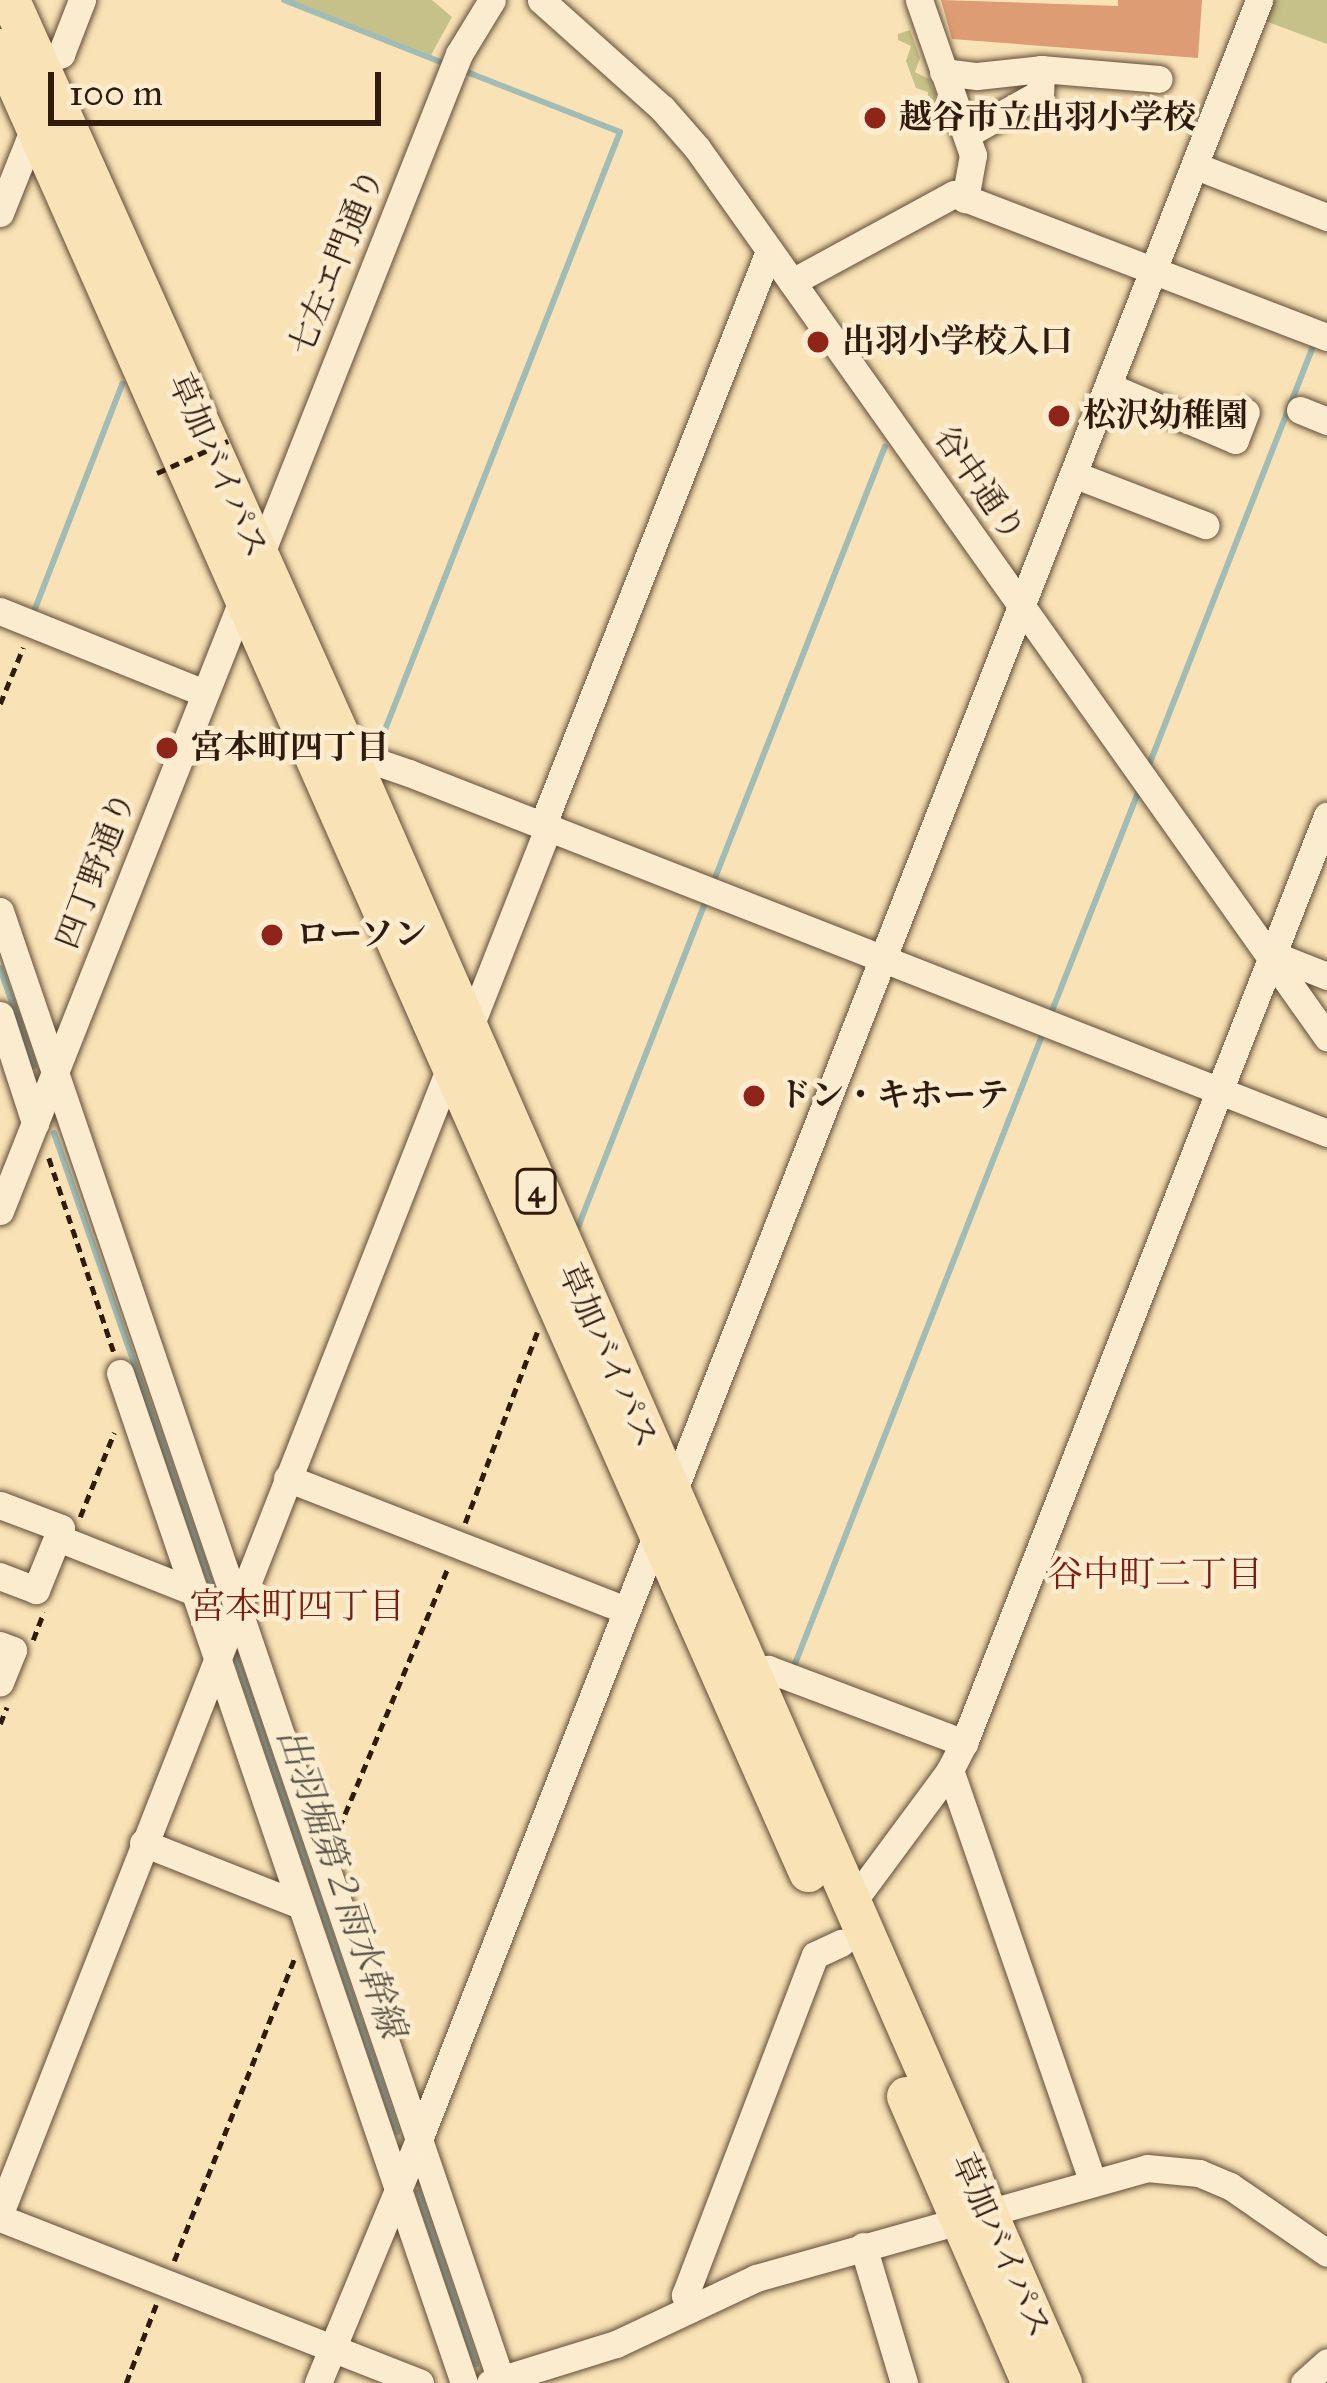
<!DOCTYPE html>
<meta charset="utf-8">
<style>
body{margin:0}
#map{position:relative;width:1327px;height:2383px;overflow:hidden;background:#f9e2b5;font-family:"IM FELL Great Primer","Noto Serif JP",serif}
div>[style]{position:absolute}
.green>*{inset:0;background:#c5c188}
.stream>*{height:6px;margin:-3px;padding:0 3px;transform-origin:3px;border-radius:3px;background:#a0bcb5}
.building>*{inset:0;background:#dd9c73}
.path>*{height:4.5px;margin-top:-2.25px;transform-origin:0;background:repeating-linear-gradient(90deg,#301b0e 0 9px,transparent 0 15px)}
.roads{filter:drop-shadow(0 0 3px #624d38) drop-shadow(0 0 3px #624d38)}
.minor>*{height:27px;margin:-13.5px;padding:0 13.5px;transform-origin:13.5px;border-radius:13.5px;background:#fbeccf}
.highway>*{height:39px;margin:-19.5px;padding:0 19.5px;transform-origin:19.5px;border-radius:19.5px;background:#f9e2b5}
.path-bridge>*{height:4.5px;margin-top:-2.25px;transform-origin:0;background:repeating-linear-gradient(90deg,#301b0e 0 9px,transparent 0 15px)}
.dots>*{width:33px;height:33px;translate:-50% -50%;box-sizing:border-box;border:6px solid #fbeccf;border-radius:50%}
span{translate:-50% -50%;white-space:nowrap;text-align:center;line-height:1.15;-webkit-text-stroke:9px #fbeccf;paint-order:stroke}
.shield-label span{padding:3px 9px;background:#fbeccf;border:3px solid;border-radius:9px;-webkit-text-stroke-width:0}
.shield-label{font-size:30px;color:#301b0e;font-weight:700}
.poi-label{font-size:33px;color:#301b0e;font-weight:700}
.left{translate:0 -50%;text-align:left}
.street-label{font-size:33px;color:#301b0e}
.neighbourhood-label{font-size:36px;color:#7a1f14}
.water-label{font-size:36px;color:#575348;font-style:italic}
.scale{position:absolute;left:48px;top:72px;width:333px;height:54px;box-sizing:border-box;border:6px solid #301b0e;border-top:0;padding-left:15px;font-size:36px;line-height:42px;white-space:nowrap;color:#301b0e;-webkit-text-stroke:9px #fbeccf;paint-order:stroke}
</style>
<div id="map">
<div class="green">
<div style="clip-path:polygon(291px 0,432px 0,452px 17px,431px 55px)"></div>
<div style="clip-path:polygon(1271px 0,1327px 0,1327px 44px,1263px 20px)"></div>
<div style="clip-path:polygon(910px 30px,920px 58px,915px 72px,929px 79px,941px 106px,928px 113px,928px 92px,916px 88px,906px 61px,911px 46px,898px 40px,898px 34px)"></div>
</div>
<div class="stream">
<div style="left:284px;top:0;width:174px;rotate:21.6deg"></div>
<div style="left:33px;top:614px;width:247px;rotate:-68.8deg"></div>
<div style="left:377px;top:750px;width:664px;rotate:-68.54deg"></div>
<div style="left:620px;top:132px;width:168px;rotate:-158.6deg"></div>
<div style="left:1147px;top:770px;width:461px;rotate:-68.6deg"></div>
<div style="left:713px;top:883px;width:469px;rotate:-68.5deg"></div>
<div style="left:0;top:968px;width:104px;rotate:70.9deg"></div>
<div style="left:1050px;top:1016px;width:245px;rotate:-68.5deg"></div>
<div style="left:54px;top:1133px;width:508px;rotate:70.82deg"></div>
<div style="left:578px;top:1227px;width:350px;rotate:-68.6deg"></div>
<div style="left:234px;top:1651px;width:508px;rotate:71.28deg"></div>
<div style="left:793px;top:1669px;width:689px;rotate:-68.54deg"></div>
<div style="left:418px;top:2192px;width:182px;rotate:71.4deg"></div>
</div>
<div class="building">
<div style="clip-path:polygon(941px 0,1118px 6px,1118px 0,1202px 0,1198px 58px,952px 39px)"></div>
</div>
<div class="path">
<div style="left:0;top:704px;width:61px;rotate:-67.7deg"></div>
<div style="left:49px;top:1158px;width:205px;rotate:71.5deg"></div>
<div style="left:80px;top:1517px;width:91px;rotate:-68deg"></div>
<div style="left:465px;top:1523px;width:204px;rotate:-69.3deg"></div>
<div style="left:33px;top:1640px;width:30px;rotate:-69deg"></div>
<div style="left:0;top:1724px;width:18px;rotate:-68deg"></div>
<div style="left:339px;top:1828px;width:283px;rotate:-67.3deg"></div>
<div style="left:174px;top:2261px;width:325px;rotate:-68.3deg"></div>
<div style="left:126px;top:2383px;width:84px;rotate:-69deg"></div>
</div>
<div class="roads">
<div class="minor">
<div style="left:541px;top:0;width:162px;rotate:41.8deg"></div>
<div style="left:662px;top:108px;width:53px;rotate:48.8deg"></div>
<div style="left:697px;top:148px;width:1090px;rotate:54.68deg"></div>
<div style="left:919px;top:0;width:164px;rotate:70.8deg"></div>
<div style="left:973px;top:155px;width:45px;rotate:100.3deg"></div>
<div style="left:38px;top:63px;width:25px;rotate:-21deg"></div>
<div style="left:61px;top:54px;width:58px;rotate:-68.7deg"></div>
<div style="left:1041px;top:69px;width:118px;rotate:4.8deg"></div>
<div style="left:943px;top:72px;width:34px;rotate:7deg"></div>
<div style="left:977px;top:76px;width:64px;rotate:-6.2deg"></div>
<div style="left:1041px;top:69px;width:24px;rotate:92deg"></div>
<div style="left:1040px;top:93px;width:84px;rotate:150.7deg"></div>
<div style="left:1196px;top:166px;width:141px;rotate:21.3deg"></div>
<div style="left:0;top:213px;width:92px;rotate:-68.2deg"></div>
<div style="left:792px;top:282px;width:184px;rotate:-28.5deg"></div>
<div style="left:954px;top:194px;width:399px;rotate:21deg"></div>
<div style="left:1108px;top:386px;width:138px;rotate:23deg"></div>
<div style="left:1235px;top:440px;width:30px;rotate:-69deg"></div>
<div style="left:1300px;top:410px;width:29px;rotate:22deg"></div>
<div style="left:1073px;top:474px;width:142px;rotate:21.1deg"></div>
<div style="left:0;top:611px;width:220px;rotate:21.9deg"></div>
<div style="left:355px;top:769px;width:21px;rotate:-23deg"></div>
<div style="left:374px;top:761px;width:37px;rotate:19deg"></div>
<div style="left:409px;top:773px;width:986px;rotate:21.41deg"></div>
<div style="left:543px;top:824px;width:616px;rotate:-68.47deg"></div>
<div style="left:0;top:911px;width:1555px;rotate:71.17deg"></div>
<div style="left:1274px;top:955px;width:57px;rotate:21.6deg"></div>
<div style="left:0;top:1015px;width:114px;rotate:72deg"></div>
<div style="left:467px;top:1034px;width:224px;rotate:-68.5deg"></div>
<div style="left:0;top:1211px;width:1245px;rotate:-68.36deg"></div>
<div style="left:459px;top:54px;width:63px;rotate:-58.6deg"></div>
<div style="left:120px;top:1373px;width:1067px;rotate:71.19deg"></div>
<div style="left:287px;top:1478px;width:364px;rotate:21.3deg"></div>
<div style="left:0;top:1505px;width:65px;rotate:20.7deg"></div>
<div style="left:61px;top:1528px;width:67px;rotate:112deg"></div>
<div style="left:36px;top:1590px;width:39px;rotate:-159deg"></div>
<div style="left:58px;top:1538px;width:144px;rotate:21.6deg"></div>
<div style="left:0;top:1645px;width:14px;rotate:21deg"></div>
<div style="left:13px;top:1650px;width:35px;rotate:112deg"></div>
<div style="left:752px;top:1675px;width:17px;rotate:-21deg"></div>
<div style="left:768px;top:1669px;width:210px;rotate:20.7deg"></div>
<div style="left:950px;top:1770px;width:435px;rotate:70.9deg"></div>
<div style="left:143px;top:1843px;width:169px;rotate:21.5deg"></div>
<div style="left:851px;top:1904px;width:167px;rotate:-53.5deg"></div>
<div style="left:950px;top:1770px;width:30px;rotate:-63deg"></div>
<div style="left:964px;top:1743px;width:996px;rotate:-68.62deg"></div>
<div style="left:0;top:2213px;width:1231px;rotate:-68.56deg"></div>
<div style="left:0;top:2218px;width:451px;rotate:21.4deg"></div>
<div style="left:863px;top:2246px;width:143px;rotate:73.3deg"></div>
<div style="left:690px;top:2309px;width:15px;rotate:-110deg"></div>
<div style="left:685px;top:2295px;width:364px;rotate:-69.1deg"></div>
<div style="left:815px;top:1955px;width:29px;rotate:-25deg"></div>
<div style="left:318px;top:2383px;width:261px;rotate:-67.5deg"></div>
<div style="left:418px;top:2142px;width:2301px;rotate:-68.56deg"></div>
<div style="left:490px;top:2383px;width:132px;rotate:-17.2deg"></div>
<div style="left:616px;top:2344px;width:155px;rotate:-25.2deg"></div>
<div style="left:756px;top:2278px;width:406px;rotate:-15.7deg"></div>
<div style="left:1147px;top:2168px;width:52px;rotate:5.5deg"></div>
<div style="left:1199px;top:2173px;width:34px;rotate:23deg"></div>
<div style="left:1230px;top:2186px;width:118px;rotate:34.6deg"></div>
<div style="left:1304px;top:2383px;width:31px;rotate:-42deg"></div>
</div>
<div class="highway">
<div style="left:10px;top:0;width:843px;rotate:65.84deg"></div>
<div style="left:355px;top:769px;width:1762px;rotate:66.34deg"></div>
<div style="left:0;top:48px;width:1995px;rotate:66.11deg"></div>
<div style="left:906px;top:2096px;width:313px;rotate:66.5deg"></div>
</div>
</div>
<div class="path-bridge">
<div style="left:157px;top:473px;width:78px;rotate:-24.3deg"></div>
</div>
<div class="dots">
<div style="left:875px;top:118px;background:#8f2418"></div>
<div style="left:818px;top:342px;background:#8f2418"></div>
<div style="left:1059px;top:416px;background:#8f2418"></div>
<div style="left:167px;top:748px;background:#8f2418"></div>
<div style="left:272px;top:935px;background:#8f2418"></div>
<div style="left:754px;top:1096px;background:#8f2418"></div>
</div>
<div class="shield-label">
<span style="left:536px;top:1191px">4</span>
</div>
<div class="poi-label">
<span class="left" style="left:899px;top:118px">越谷市立出羽小学校</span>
<span class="left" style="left:842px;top:342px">出羽小学校入口</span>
<span class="left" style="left:1083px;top:416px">松沢幼稚園</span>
<span class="left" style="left:191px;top:748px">宮本町四丁目</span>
<span class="left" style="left:296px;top:935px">ローソン</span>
<span class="left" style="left:778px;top:1096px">ドン・キホーテ</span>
</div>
<div class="street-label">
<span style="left:337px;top:262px;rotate:-68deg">七左エ門通り</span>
<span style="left:218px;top:466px;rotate:66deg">草加バイパス</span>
<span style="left:979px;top:484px;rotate:55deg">谷中通り</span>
<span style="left:96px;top:870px;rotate:-69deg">四丁野通り</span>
<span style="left:608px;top:1356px;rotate:66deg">草加バイパス</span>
<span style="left:1001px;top:2246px;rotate:66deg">草加バイパス</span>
</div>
<div class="neighbourhood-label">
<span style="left:1155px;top:1575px">谷中町二丁目</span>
<span style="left:297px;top:1607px">宮本町四丁目</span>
</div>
<div class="water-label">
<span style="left:341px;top:1883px;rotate:71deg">出羽堀第２雨水幹線</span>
</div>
<div class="scale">100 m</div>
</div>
